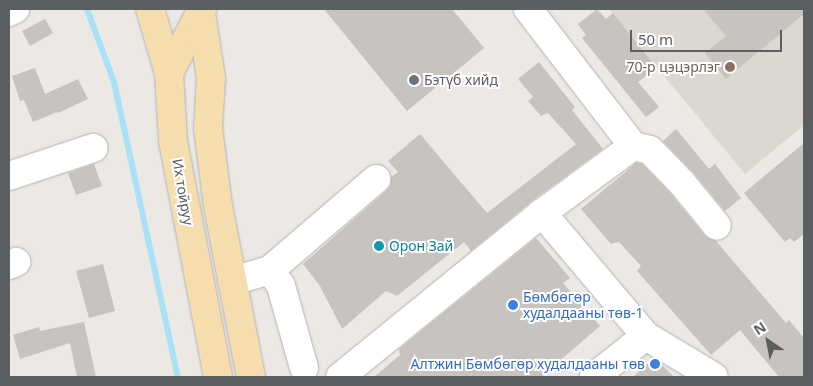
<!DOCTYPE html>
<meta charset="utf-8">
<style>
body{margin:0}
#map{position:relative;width:813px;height:386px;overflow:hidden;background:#ece8e3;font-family:"Noto Sans",sans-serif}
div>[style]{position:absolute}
.education>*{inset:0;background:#dcd8d1}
.stream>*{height:6px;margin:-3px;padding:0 3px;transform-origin:3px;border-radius:3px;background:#a9e2f6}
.building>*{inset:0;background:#c7c3bf}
.roads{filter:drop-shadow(0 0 1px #b0b4b7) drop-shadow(0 0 1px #b0b4b7)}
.minor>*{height:28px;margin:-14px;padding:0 14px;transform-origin:14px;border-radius:14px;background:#fff}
.major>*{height:28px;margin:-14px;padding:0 14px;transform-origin:14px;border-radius:14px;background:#f6ddae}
.dots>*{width:14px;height:14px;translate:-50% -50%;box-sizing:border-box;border:2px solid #fff;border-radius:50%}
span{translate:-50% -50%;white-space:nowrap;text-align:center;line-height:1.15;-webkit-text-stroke:4px #fff;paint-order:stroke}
.education-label{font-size:14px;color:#785e54}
.right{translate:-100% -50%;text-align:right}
.worship-label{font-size:14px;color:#5b616d}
.left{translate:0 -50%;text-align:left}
.street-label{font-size:14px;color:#5b5f62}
.culture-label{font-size:14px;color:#0d838f}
.shop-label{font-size:14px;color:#366cbe}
.frame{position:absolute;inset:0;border:10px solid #5b5f62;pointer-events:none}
.north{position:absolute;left:743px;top:316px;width:50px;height:50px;-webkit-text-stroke:4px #fff;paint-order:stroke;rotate:327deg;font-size:14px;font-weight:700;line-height:20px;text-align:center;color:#5b5f62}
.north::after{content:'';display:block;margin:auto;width:18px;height:22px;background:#5b5f62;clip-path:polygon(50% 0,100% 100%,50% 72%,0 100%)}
.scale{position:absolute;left:630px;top:30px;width:152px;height:22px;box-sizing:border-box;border:2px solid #5b5f62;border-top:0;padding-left:6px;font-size:15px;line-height:18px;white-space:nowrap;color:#5b5f62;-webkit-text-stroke:4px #fff;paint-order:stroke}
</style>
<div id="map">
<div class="education">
<div style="clip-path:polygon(609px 9px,804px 9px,804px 125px,745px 174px)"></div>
</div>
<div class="stream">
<div style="left:87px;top:9px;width:78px;rotate:69.7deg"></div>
<div style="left:114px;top:82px;width:302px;rotate:77.8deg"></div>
</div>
<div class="building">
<div style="clip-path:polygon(324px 9px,452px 9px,484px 48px,407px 111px)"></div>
<div style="clip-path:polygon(597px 9px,606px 19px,613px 13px,657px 68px,638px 82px,659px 107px,646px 117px,582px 38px,586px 35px,578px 24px)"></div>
<div style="clip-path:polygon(703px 9px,804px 9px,804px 14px,726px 79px,705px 53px,726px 36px)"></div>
<div style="clip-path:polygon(45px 19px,53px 33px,30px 46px,22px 31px)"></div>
<div style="clip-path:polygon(539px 62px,575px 107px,572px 110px,603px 149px,533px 200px,471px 251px,464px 242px,397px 296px,386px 291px,342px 329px,320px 286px,303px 264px,386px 191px,391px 185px,391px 177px,398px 172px,388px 161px,420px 134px,487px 213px,576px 144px,548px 113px,541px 116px,528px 101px,533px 97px,518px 79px)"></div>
<div style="clip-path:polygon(35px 68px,45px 94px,78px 79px,88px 99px,58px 113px,57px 112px,33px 122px,24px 100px,20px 101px,12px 76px)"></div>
<div style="clip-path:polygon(676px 129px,709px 169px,715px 164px,741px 198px,725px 211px,694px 173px,663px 141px)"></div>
<div style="clip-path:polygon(804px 143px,804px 234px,794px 242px,790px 238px,785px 242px,744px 193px)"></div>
<div style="clip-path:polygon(636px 163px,642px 164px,670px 193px,705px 236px,716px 241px,786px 323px,789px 320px,804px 338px,804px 377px,779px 377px,740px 330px,711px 355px,637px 271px,641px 266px,619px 242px,611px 244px,581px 209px)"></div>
<div style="clip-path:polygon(94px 164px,102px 186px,76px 195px,68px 173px)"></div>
<div style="clip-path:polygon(536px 238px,570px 278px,563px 283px,600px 326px,541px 377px,374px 377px,400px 355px,399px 349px)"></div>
<div style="clip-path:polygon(103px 264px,115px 311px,89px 318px,76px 271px)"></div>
<div style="clip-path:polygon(84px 322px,96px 377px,77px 377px,70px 343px,20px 359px,13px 335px,39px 327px,40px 331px)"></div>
<div style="clip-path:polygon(653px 359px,661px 364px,674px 377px,633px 377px)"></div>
</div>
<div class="roads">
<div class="minor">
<div style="left:528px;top:9px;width:173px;rotate:52.5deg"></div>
<div style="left:9px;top:12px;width:7px;rotate:-27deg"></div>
<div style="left:633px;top:146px;width:113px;rotate:143.6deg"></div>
<div style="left:542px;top:213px;width:161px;rotate:49.8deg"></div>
<div style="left:646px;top:336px;width:79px;rotate:31.1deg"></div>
<div style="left:633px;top:146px;width:17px;rotate:13deg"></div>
<div style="left:650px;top:150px;width:46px;rotate:45.9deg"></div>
<div style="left:682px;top:183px;width:55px;rotate:50.9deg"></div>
<div style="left:9px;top:176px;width:89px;rotate:-18.4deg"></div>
<div style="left:9px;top:265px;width:8px;rotate:-23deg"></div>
<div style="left:270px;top:270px;width:19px;rotate:55deg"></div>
<div style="left:281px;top:286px;width:85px;rotate:74.3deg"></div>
<div style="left:232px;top:281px;width:40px;rotate:-16deg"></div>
<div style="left:270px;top:270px;width:140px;rotate:-40.6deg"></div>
<div style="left:340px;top:377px;width:260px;rotate:-39.1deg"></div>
<div style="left:594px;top:377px;width:66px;rotate:-38.3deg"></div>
</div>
<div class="major">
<div style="left:150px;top:9px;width:67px;rotate:73.5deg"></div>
<div style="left:202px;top:9px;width:72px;rotate:117.3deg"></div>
<div style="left:169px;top:73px;width:68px;rotate:86.6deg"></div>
<div style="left:173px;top:141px;width:240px;rotate:79.2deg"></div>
<div style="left:201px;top:13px;width:66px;rotate:81.3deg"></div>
<div style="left:211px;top:78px;width:50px;rotate:93.4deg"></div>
<div style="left:208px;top:128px;width:79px;rotate:82.7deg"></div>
<div style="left:218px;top:206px;width:174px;rotate:79.1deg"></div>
</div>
</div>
<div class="dots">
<div style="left:730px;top:67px;background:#8d6e63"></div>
<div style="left:414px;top:80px;background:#6b7280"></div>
<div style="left:379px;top:246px;background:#0f9aa8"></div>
<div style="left:513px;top:305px;background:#3f7fe0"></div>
<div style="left:655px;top:364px;background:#3f7fe0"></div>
</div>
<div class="education-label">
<span class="right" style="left:720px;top:67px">70-р цэцэрлэг</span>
</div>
<div class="worship-label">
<span class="left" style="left:424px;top:80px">Бэтүб хийд</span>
</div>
<div class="street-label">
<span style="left:183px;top:192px;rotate:80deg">Их тойруу</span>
</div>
<div class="culture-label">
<span class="left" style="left:389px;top:246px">Орон Зай</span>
</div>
<div class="shop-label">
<span class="left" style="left:523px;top:305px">Бөмбөгөр<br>худалдааны төв-1</span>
<span class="right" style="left:645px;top:364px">Алтжин Бөмбөгөр худалдааны төв</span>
</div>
<div class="frame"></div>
<div class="north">N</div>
<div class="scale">50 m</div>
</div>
